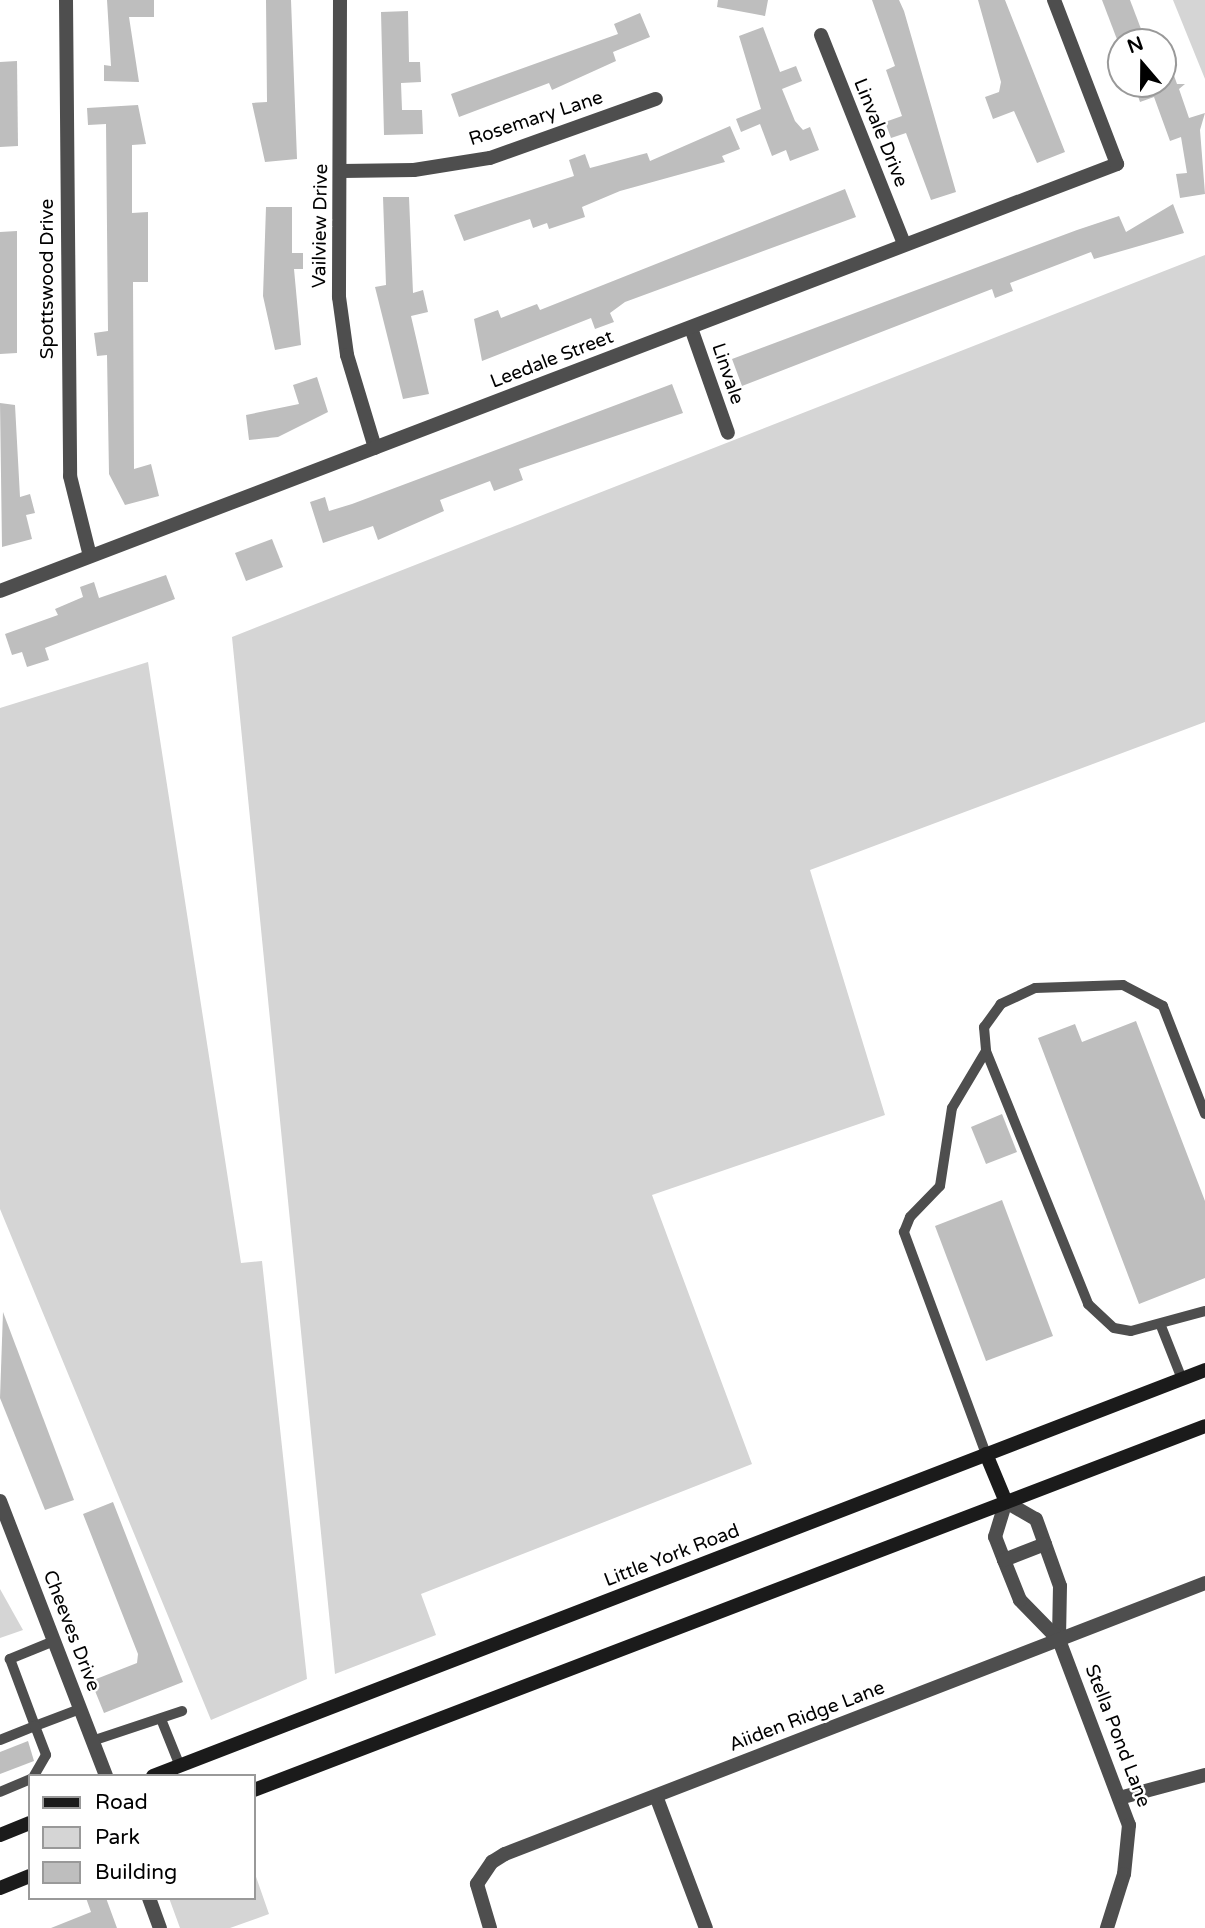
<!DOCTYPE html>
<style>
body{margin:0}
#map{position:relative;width:1205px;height:1928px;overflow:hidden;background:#fff;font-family:"Varela Round",sans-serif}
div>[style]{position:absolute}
.green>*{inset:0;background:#d5d5d5}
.building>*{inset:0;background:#bebebe}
.service>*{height:10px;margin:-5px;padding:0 5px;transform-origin:5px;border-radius:5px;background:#4e4e4e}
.minor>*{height:14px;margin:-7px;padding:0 7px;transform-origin:7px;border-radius:7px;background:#4e4e4e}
.secondary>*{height:14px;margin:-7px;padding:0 7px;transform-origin:7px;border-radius:7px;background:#1b1b1b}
span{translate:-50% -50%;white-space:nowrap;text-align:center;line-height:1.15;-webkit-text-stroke:5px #fff;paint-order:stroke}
.street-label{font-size:19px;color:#000}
.legend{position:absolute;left:28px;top:1774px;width:228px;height:126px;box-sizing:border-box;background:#fff;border:2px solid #999;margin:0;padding:9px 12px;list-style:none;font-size:21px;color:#000}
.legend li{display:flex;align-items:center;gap:14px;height:35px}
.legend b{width:35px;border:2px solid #999}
.north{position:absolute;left:1107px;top:28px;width:70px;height:70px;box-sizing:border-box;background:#fff;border:2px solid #999;border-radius:50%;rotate:340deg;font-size:19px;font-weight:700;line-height:28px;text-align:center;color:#000}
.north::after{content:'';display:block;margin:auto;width:24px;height:32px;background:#000;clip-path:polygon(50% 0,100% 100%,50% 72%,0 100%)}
</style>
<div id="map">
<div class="green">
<div style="clip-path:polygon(1173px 0,1205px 0,1205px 79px)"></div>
<div style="clip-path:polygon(1205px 255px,1205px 722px,810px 870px,885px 1115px,652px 1195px,752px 1464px,421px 1594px,436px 1635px,335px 1674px,232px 637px)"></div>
<div style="clip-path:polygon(148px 662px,241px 1263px,262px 1261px,307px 1679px,211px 1720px,0 1209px,0 708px)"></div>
<div style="clip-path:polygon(0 1589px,23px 1630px,0 1638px)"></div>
<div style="clip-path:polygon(254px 1871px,269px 1914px,230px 1928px,180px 1928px,169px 1898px,254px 1898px)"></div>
</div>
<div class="building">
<div style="clip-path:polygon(107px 0,154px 0,154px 17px,129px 17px,139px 82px,104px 81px,104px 65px,111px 66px)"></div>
<div style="clip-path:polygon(266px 0,291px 0,297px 159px,265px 162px,252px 103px,267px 102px)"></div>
<div style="clip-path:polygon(718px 0,768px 0,765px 16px,717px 7px)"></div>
<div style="clip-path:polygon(872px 0,899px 0,904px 11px,956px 192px,931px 200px,906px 133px,891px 138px,885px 122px,902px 116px,886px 70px,895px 66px)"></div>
<div style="clip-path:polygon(978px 0,1005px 0,1065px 152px,1037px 163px,1014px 111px,993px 119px,985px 97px,999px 92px,1001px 82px)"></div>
<div style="clip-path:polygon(1102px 0,1130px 0,1146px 42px,1118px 42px)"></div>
<div style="clip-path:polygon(408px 11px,409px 62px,420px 62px,421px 82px,401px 83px,402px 110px,422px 110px,423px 134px,384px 135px,381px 12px)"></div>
<div style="clip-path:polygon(640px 13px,650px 37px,613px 52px,616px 61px,552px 90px,549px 83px,459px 117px,451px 94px,618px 34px,614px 24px)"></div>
<div style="clip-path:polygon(763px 27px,780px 72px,796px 66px,802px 81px,782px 89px,795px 121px,803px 130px,810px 127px,819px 150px,790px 161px,786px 150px,772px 156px,760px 124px,741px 132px,736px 119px,761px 109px,739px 36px)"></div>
<div style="clip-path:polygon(1165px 50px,1177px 84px,1185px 84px,1179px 89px,1189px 118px,1205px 113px,1200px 130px,1205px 194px,1180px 198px,1176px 174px,1187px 173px,1181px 137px,1170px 141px,1154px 97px,1140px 102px,1134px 84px,1163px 84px)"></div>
<div style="clip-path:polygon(17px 61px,18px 146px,0 147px,0 62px)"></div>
<div style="clip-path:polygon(138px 105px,146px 144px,132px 145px,132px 213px,148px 212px,148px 282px,133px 282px,134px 469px,151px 464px,159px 496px,125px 505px,109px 474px,107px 355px,97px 356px,94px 333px,108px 331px,106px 124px,88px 125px,87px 108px)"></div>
<div style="clip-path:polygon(730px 126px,740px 149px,722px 156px,725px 162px,620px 191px,582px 207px,585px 217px,549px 229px,547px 223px,533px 228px,530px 219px,464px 241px,454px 215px,574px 176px,569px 160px,585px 154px,590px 168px,647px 153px,650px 161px)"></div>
<div style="clip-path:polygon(845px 189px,856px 217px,625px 302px,610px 313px,614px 322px,595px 329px,591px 318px,482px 361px,474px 319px,498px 310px,501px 318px,537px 304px,540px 310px)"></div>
<div style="clip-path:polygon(383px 197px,409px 197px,413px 293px,423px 290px,428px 312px,411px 316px,429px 394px,403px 399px,375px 287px,386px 285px)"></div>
<div style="clip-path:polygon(1173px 204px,1184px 233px,1094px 259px,1091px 252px,1010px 283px,1013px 291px,995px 298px,992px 289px,742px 386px,732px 359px,1077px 230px,1119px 216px,1126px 232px)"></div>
<div style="clip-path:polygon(266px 207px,292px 207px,292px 253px,303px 253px,303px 269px,294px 269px,301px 345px,275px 350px,263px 296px)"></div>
<div style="clip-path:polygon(17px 231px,17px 353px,0 354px,0 232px)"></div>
<div style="clip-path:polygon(317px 377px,328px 412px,278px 437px,249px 440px,246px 415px,299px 404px,293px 385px)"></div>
<div style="clip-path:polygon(672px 384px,683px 413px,519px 469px,523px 480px,494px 491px,490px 481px,440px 500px,444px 511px,378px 540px,373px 526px,323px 543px,310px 502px,325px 497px,329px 511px,352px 504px)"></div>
<div style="clip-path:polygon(0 403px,15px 405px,20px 497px,30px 494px,35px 513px,26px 515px,32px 539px,2px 547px)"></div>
<div style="clip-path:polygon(272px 539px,283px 567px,246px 581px,235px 553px)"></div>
<div style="clip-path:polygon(166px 575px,175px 599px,45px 648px,49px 660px,27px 667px,22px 652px,12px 655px,5px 634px,58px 615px,55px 609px,83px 597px,80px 587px,94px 582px,99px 598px)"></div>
<div style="clip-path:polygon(1136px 1021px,1205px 1201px,1205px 1278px,1139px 1304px,1038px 1038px,1075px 1024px,1082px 1042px)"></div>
<div style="clip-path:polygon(1002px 1114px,1017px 1152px,986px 1164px,971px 1127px)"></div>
<div style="clip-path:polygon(1002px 1200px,1053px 1336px,986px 1361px,935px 1226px)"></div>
<div style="clip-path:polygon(3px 1312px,74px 1500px,45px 1510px,0 1398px)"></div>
<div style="clip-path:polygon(113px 1502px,183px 1682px,104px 1713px,91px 1681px,137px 1663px,138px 1654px,83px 1514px)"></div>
<div style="clip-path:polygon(28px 1741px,34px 1761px,0 1774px,0 1752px)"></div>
<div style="clip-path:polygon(86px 1898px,106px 1898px,117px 1928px,51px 1928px,91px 1912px)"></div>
</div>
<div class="service">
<div style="left:1205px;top:1114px;width:116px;rotate:-111.3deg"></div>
<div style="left:1163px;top:1006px;width:45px;rotate:-152.3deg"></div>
<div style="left:1123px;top:985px;width:88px;rotate:178deg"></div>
<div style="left:1035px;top:988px;width:38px;rotate:155deg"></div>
<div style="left:1001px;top:1004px;width:29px;rotate:126deg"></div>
<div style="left:984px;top:1027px;width:24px;rotate:85deg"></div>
<div style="left:986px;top:1051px;width:273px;rotate:68deg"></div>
<div style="left:1088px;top:1304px;width:35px;rotate:43deg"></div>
<div style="left:1114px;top:1328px;width:17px;rotate:10deg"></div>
<div style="left:1131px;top:1331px;width:77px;rotate:-15.1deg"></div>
<div style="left:1161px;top:1326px;width:57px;rotate:68.4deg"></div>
<div style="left:986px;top:1454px;width:237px;rotate:-110.3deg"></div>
<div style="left:904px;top:1232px;width:16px;rotate:-68deg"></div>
<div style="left:910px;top:1217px;width:43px;rotate:-45.9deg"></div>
<div style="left:940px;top:1186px;width:79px;rotate:-81.3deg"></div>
<div style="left:952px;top:1108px;width:66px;rotate:-59.2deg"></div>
<div style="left:54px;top:1641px;width:48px;rotate:157.8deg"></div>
<div style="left:10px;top:1659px;width:72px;rotate:69.5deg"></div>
<div style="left:35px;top:1726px;width:48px;rotate:-20.7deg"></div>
<div style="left:161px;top:1719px;width:51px;rotate:68deg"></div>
<div style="left:0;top:1740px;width:38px;rotate:-22deg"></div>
<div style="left:35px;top:1726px;width:31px;rotate:69deg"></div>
<div style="left:46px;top:1755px;width:24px;rotate:120deg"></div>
<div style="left:92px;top:1741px;width:95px;rotate:-18.4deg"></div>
<div style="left:0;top:1792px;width:33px;rotate:-23deg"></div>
</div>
<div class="minor">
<div style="left:66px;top:0;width:476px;rotate:89.5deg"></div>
<div style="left:70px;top:476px;width:82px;rotate:76deg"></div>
<div style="left:340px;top:0;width:297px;rotate:90.2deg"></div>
<div style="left:339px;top:297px;width:59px;rotate:82.1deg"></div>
<div style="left:347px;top:355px;width:97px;rotate:73.2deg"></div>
<div style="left:821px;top:35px;width:225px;rotate:68.3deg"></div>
<div style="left:342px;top:171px;width:72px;rotate:-0.8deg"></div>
<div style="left:414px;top:170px;width:77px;rotate:-9deg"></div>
<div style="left:490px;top:158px;width:176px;rotate:-19.6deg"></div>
<div style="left:691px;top:328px;width:111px;rotate:70.6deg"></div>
<div style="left:0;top:591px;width:1196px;rotate:-20.92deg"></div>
<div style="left:1117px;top:164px;width:176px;rotate:-111deg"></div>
<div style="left:0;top:1501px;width:295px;rotate:68.9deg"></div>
<div style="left:1006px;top:1502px;width:34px;rotate:30deg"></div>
<div style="left:1036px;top:1519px;width:71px;rotate:70.3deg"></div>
<div style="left:1060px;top:1586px;width:54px;rotate:91.1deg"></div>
<div style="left:1059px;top:1640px;width:56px;rotate:-134.3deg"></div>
<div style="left:1020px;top:1600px;width:43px;rotate:-111.8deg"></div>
<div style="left:1004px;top:1560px;width:25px;rotate:-111deg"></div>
<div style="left:995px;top:1537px;width:37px;rotate:-73deg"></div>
<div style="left:1004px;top:1560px;width:44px;rotate:-21.3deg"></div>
<div style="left:1059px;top:1640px;width:198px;rotate:69.3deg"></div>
<div style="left:1129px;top:1825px;width:49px;rotate:95.8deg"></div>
<div style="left:1124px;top:1874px;width:57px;rotate:107.5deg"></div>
<div style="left:656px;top:1796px;width:141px;rotate:69.3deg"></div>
<div style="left:1123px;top:1797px;width:85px;rotate:-15deg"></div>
<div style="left:149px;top:1898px;width:32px;rotate:70deg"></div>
<div style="left:490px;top:1928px;width:46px;rotate:-106.5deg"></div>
<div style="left:477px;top:1884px;width:27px;rotate:-56deg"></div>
<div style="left:492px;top:1862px;width:15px;rotate:-32deg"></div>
<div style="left:505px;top:1854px;width:751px;rotate:-21.16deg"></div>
</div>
<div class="secondary">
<div style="left:986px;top:1454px;width:52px;rotate:67.4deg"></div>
<div style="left:153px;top:1776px;width:1128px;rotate:-21.1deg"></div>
<div style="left:254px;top:1790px;width:1018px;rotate:-20.94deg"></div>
<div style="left:0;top:1835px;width:32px;rotate:-22deg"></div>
<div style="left:0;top:1888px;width:32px;rotate:-22deg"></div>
</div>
<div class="street-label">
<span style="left:536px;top:119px;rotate:-18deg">Rosemary Lane</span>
<span style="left:880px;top:133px;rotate:68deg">Linvale Drive</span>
<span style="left:321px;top:226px;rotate:-89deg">Vailview Drive</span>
<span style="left:48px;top:279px;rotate:-90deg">Spottswood Drive</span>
<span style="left:552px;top:360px;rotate:-21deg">Leedale Street</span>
<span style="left:727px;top:374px;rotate:71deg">Linvale</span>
<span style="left:672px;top:1556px;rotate:-21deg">Little York Road</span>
<span style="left:71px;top:1631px;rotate:69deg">Cheeves Drive</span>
<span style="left:807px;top:1717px;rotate:-21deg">Aiiden Ridge Lane</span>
<span style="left:1117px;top:1736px;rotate:69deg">Stella Pond Lane</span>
</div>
<ul class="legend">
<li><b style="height:9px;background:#1b1b1b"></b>Road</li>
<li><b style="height:19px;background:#d5d5d5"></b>Park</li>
<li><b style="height:19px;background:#bebebe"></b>Building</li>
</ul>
<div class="north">N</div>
</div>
